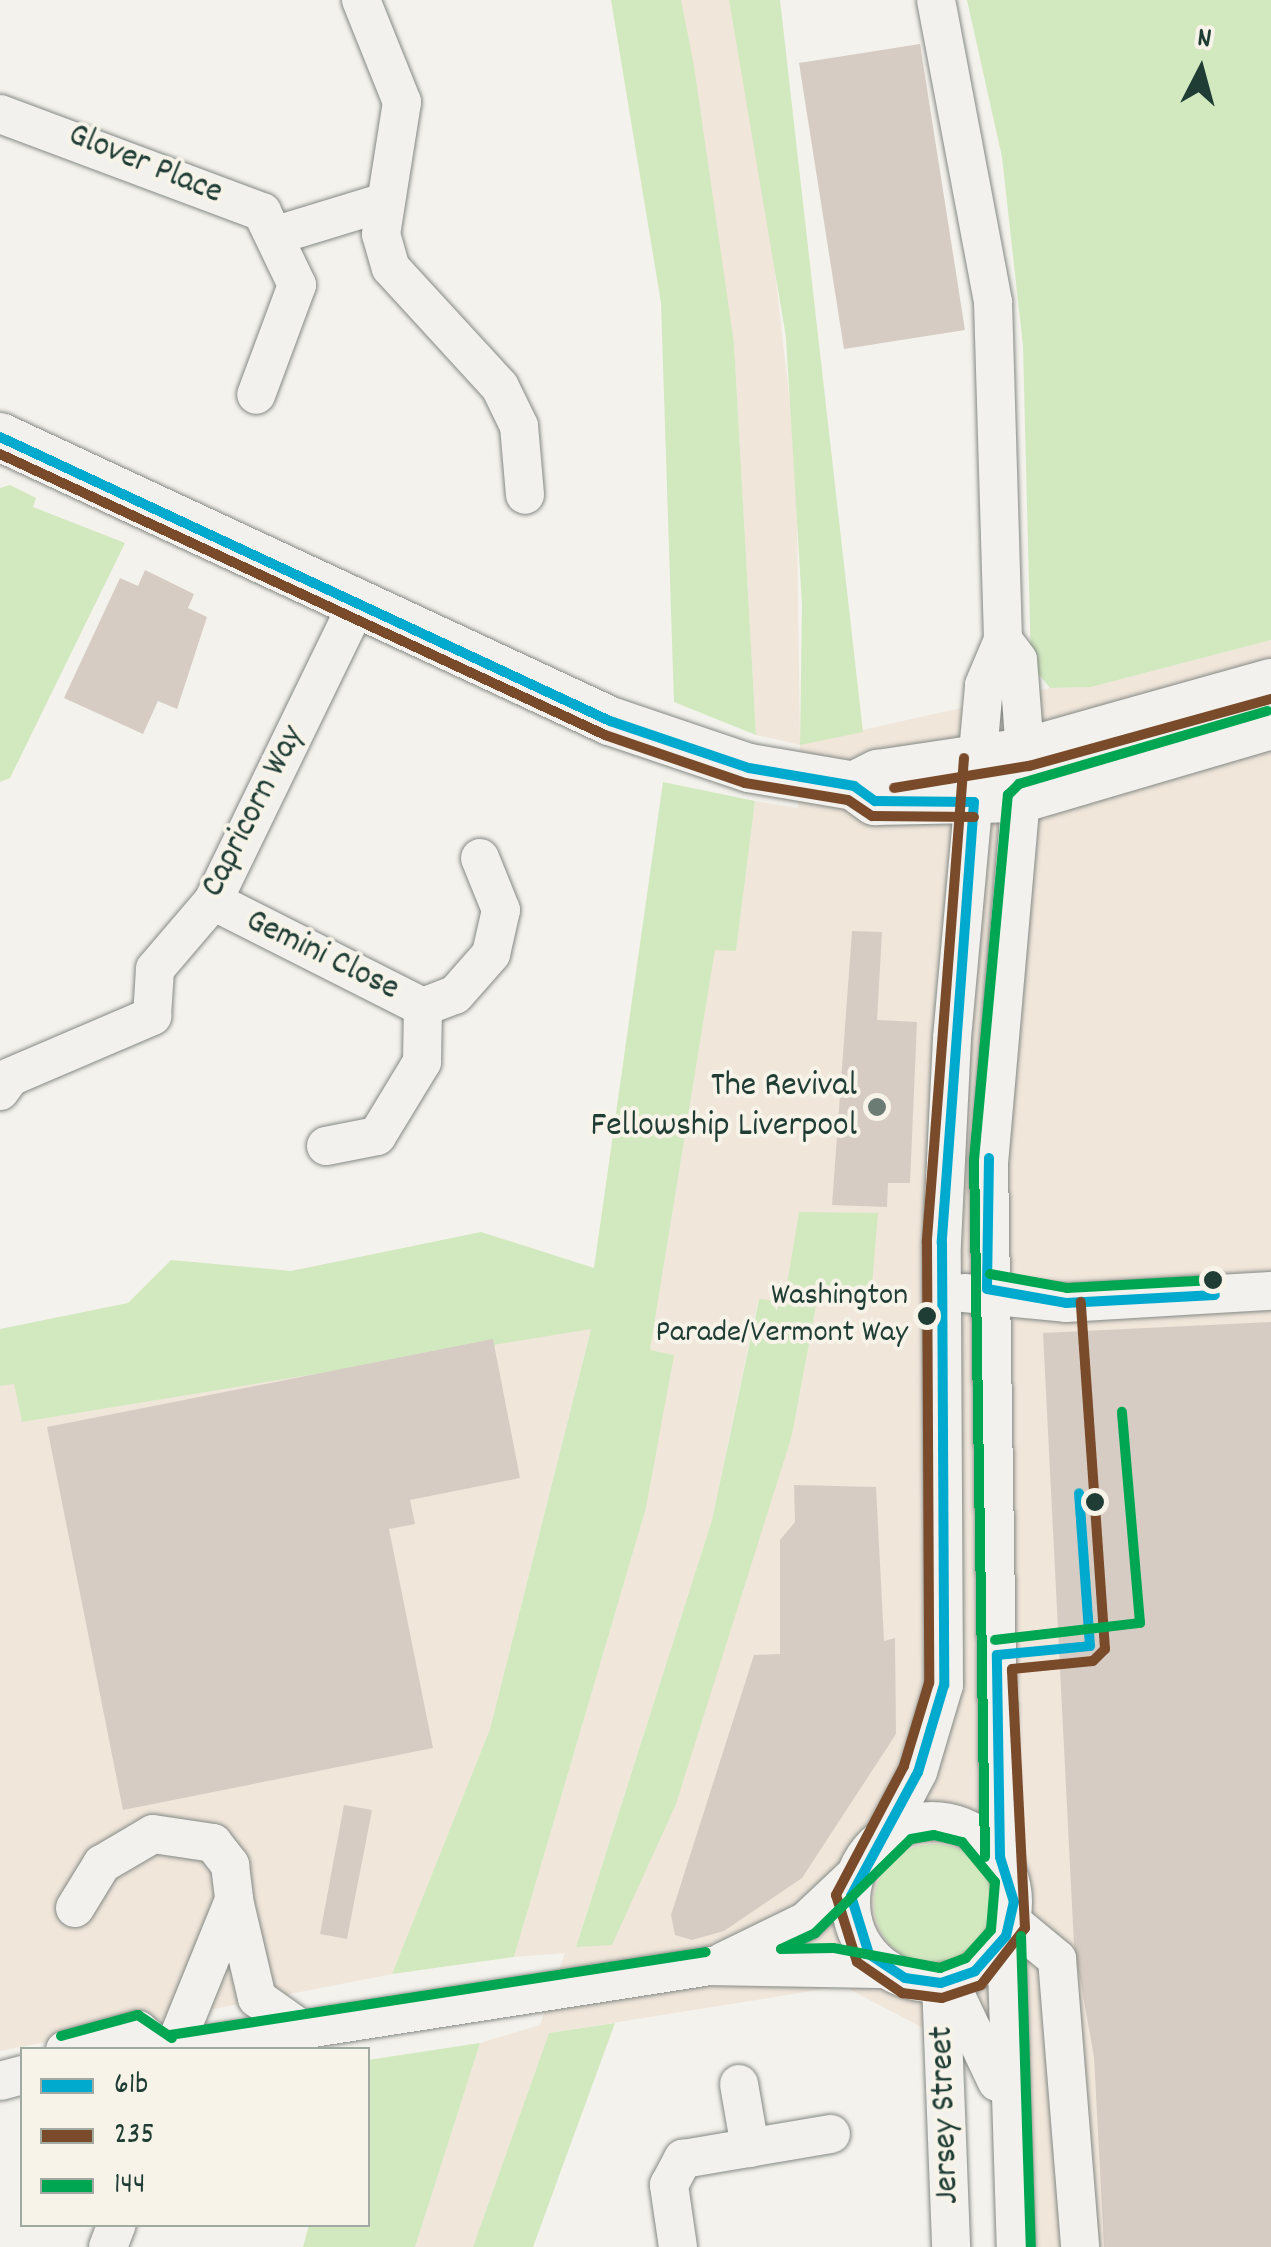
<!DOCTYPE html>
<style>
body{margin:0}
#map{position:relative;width:1271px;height:2247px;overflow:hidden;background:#f4f2ec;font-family:Dekko,sans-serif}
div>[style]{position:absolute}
.built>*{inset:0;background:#f0e6da}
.green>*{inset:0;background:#d2e8bf}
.round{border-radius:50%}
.building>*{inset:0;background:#d6ccc3}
.roads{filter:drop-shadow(0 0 2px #848985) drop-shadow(0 0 2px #848985)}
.minor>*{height:38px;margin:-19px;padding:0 19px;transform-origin:19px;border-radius:19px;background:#f2f1ed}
.minor>.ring{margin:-19px;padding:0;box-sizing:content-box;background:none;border:38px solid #f2f1ed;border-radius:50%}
.major>*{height:48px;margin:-24px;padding:0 24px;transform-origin:24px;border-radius:24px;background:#f2f1ed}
.bus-1>*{height:10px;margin:-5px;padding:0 5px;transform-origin:5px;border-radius:5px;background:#00a9ce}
.bus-2>*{height:10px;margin:-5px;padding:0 5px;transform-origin:5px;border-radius:5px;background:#7a4b2a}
.bus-3>*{height:10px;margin:-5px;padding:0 5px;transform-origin:5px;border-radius:5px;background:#00a651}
.dots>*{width:28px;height:28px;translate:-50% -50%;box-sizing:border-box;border:5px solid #f7f3e8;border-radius:50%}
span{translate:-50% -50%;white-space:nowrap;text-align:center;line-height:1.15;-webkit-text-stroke:8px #f7f3e8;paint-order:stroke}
.bus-label{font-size:32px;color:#1f3d34}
.right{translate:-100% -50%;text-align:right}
.street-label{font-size:35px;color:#1f3d34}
.poi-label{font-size:35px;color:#1f3d34}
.legend{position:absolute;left:20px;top:2047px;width:350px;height:180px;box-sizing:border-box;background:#f7f3e8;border:2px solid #a1aaa0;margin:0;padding:12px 18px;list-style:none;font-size:30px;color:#1f3d34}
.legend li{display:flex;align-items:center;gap:20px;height:50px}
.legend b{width:50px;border:2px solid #a1aaa0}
.north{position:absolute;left:1151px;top:20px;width:100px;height:100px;-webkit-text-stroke:8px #f7f3e8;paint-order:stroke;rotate:6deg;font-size:28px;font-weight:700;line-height:40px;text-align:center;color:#1f3d34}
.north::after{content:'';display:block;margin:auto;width:35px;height:45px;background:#1f3d34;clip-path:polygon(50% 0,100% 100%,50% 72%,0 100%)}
</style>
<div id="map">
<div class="built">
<div style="clip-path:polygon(evenodd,681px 0,729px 0,767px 201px,796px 458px,800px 744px,1050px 688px,1091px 687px,1271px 640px,1271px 2247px,998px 2247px,990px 2085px,974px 2030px,925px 2029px,843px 1986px,549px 2033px,473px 2247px,415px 2247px,480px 2043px,540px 2025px,565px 1953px,514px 1957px,646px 1508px,673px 1355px,650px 1350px,715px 949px,736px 951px,755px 801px,798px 808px,800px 745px,756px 735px,734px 343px,681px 0,878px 1213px,819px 1289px,792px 1435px,576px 1946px,712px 1520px,758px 1300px,784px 1302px,878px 1213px)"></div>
<div style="clip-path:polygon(591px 1328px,490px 1729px,392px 1974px,0 2051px,0 1386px,14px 1383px,22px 1422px)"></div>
</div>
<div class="green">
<div style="clip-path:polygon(611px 0,681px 0,694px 66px,734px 343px,756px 735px,674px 702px,661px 303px)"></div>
<div style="clip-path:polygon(729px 0,780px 0,863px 732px,800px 745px,802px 605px,786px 337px)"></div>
<div style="clip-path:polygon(967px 0,1271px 0,1271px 640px,1091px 687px,1050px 688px,1031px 665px,1023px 346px,1002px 157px)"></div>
<div style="clip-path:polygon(10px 485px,36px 498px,33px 507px,125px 543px,10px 778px,0 782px,0 488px)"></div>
<div style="clip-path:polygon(663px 782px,755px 801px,736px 951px,715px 950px,650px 1350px,674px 1355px,646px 1508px,514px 1957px,392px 1974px,490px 1729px,591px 1329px,22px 1422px,14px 1384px,0 1386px,0 1329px,128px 1303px,171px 1260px,291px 1271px,481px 1232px,594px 1268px)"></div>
<div style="clip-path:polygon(799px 1212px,878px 1213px,872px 1285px,819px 1290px,792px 1435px,676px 1804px,612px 1945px,576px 1947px,712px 1520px,759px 1299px,784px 1302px)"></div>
<div class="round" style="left:874px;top:1844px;width:120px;height:120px"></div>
<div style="clip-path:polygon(615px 2023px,533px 2247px,473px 2247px,549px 2033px)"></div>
<div style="clip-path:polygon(480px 2043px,415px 2247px,303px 2247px,309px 2225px,368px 2224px,368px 2060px)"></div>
</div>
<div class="building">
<div style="clip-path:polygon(920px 44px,965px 330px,844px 349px,799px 63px)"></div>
<div style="clip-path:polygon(145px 570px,194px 594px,188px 608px,207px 617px,177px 709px,158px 701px,143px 734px,64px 698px,120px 578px,138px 586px)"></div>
<div style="clip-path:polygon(852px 931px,882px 932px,877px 1020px,917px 1022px,910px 1183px,888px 1183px,887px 1207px,832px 1205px)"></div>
<div style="clip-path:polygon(1271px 1322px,1271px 2247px,1104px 2247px,1094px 2057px,1074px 1945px,1043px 1333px)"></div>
<div style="clip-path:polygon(493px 1339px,520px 1478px,410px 1500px,415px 1524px,389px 1529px,433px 1748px,123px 1810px,47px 1427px)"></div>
<div style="clip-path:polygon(794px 1485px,876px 1487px,884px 1641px,895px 1638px,896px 1734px,802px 1878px,724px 1931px,692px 1940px,675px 1935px,671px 1915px,754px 1655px,780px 1654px,780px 1540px,795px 1522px)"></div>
<div style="clip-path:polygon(344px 1805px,372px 1810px,347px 1939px,320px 1934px)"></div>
</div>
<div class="roads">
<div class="minor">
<div style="left:361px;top:0;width:110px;rotate:68.1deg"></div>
<div style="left:402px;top:102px;width:134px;rotate:99deg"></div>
<div style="left:381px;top:234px;width:35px;rotate:74deg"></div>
<div style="left:391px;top:268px;width:161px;rotate:47.5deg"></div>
<div style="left:500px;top:387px;width:43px;rotate:64deg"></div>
<div style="left:519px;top:426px;width:69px;rotate:85deg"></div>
<div style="left:936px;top:0;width:307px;rotate:79.3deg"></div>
<div style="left:993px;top:302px;width:338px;rotate:88.3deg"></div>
<div style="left:1003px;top:640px;width:25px;rotate:53deg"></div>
<div style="left:1018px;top:660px;width:92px;rotate:85.6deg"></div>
<div style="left:1025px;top:752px;width:410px;rotate:95deg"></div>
<div style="left:989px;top:1160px;width:697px;rotate:89.1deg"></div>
<div style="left:0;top:114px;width:280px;rotate:20.5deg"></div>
<div style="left:262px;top:212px;width:81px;rotate:64.4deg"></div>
<div style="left:297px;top:285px;width:117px;rotate:110.4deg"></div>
<div style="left:277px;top:235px;width:113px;rotate:-17deg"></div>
<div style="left:213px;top:901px;width:235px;rotate:26.8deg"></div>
<div style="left:423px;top:1007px;width:34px;rotate:-21deg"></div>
<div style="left:455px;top:995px;width:55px;rotate:-48.7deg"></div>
<div style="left:491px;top:954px;width:45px;rotate:-77.2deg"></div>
<div style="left:501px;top:910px;width:56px;rotate:-112deg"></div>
<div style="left:0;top:1091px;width:17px;rotate:-54deg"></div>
<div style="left:10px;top:1077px;width:155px;rotate:-23.2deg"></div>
<div style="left:152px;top:1016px;width:47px;rotate:-86.3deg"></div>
<div style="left:155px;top:969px;width:89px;rotate:-49.5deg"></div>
<div style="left:213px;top:901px;width:325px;rotate:-64.1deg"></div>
<div style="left:326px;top:1146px;width:52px;rotate:-11.1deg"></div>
<div style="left:377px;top:1136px;width:87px;rotate:-58.7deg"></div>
<div style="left:422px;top:1062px;width:55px;rotate:-89deg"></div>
<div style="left:964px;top:1293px;width:102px;rotate:5.6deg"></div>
<div style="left:1066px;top:1303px;width:205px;rotate:-3.4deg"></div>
<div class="ring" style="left:851px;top:1821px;width:124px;height:124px"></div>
<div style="left:884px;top:1836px;width:72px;rotate:-62deg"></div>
<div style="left:918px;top:1772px;width:91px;rotate:-73.4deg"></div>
<div style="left:944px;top:1685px;width:442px;rotate:-90.3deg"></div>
<div style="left:942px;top:1243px;width:205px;rotate:-87.2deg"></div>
<div style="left:952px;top:1038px;width:354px;rotate:-84.8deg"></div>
<div style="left:984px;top:685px;width:49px;rotate:-67.1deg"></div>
<div style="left:234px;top:1900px;width:101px;rotate:76.8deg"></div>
<div style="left:257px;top:1998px;width:55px;rotate:35.4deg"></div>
<div style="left:75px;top:1908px;width:52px;rotate:-58.5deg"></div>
<div style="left:102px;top:1864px;width:59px;rotate:-30.5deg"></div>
<div style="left:153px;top:1834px;width:61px;rotate:8.5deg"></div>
<div style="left:213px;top:1843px;width:28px;rotate:52deg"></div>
<div style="left:230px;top:1865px;width:35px;rotate:83deg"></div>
<div style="left:234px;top:1900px;width:162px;rotate:112.1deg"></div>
<div style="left:1011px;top:1921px;width:60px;rotate:39.6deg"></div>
<div style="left:1057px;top:1959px;width:289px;rotate:85.4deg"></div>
<div style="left:1006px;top:1936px;width:311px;rotate:88.2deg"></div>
<div style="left:722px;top:1962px;width:93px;rotate:-26deg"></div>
<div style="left:806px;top:1921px;width:67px;rotate:-43.2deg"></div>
<div style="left:949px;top:1981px;width:112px;rotate:64.6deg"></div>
<div style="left:941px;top:1983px;width:264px;rotate:87.8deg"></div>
<div style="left:65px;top:2050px;width:76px;rotate:-15.3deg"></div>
<div style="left:138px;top:2030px;width:32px;rotate:39deg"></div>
<div style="left:172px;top:2050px;width:545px;rotate:-8.87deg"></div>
<div style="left:710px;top:1966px;width:177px;rotate:1deg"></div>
<div style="left:0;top:2081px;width:23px;rotate:-15deg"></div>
<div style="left:739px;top:2084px;width:65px;rotate:80.2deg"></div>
<div style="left:108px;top:2247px;width:25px;rotate:-69deg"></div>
<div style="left:678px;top:2247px;width:63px;rotate:-98.3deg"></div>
<div style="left:669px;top:2185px;width:30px;rotate:-62deg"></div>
<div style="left:683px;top:2159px;width:150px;rotate:-9.6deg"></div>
</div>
<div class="major">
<div style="left:0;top:437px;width:673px;rotate:24.97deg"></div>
<div style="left:610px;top:721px;width:147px;rotate:18.7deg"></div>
<div style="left:749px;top:768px;width:107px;rotate:9.7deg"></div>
<div style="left:854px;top:786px;width:26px;rotate:36deg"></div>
<div style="left:875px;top:801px;width:148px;rotate:-1.2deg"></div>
<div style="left:1023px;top:798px;width:259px;rotate:-16.4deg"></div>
<div style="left:854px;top:786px;width:27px;rotate:-27deg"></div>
<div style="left:878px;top:774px;width:149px;rotate:-8.5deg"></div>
<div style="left:1025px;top:752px;width:255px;rotate:-15.7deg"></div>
</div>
</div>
<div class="bus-1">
<div style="left:0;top:437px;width:673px;rotate:24.97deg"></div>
<div style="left:610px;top:721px;width:147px;rotate:18.7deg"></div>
<div style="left:749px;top:768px;width:107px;rotate:9.7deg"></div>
<div style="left:854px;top:786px;width:26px;rotate:36deg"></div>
<div style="left:875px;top:801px;width:99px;rotate:0.6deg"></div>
<div style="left:974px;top:802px;width:442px;rotate:94.2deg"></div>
<div style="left:942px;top:1243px;width:442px;rotate:89.7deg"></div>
<div style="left:944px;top:1685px;width:91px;rotate:106.6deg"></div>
<div style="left:918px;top:1772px;width:141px;rotate:118.4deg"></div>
<div style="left:851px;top:1896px;width:61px;rotate:72.8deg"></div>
<div style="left:869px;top:1954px;width:43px;rotate:33.7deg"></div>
<div style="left:905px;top:1978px;width:36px;rotate:8deg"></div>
<div style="left:941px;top:1983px;width:36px;rotate:-19deg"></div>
<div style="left:975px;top:1971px;width:47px;rotate:-48.5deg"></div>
<div style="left:1006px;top:1936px;width:35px;rotate:-77deg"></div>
<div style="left:1014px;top:1902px;width:47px;rotate:-107.3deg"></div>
<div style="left:1000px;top:1857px;width:202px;rotate:-90.9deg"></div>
<div style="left:997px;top:1655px;width:93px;rotate:-5.5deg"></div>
<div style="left:1090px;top:1646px;width:153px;rotate:-94.1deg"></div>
<div style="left:989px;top:1158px;width:131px;rotate:90.9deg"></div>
<div style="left:987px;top:1289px;width:80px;rotate:10deg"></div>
<div style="left:1066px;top:1303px;width:149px;rotate:-3.1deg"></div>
</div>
<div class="bus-2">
<div style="left:0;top:454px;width:667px;rotate:24.91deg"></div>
<div style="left:605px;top:735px;width:148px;rotate:18.9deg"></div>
<div style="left:745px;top:783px;width:104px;rotate:9.4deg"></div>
<div style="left:848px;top:800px;width:29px;rotate:34deg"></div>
<div style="left:872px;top:816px;width:102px;rotate:0.6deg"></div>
<div style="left:964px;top:758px;width:485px;rotate:94.4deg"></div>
<div style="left:927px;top:1242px;width:441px;rotate:89.7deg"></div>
<div style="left:929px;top:1683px;width:87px;rotate:106.8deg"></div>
<div style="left:904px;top:1766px;width:146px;rotate:117.8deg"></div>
<div style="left:836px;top:1895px;width:70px;rotate:72.6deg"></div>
<div style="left:857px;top:1962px;width:55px;rotate:34.6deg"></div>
<div style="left:902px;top:1993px;width:40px;rotate:7.1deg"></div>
<div style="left:942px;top:1998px;width:41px;rotate:-18.4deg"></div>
<div style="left:981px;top:1985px;width:72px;rotate:-52.3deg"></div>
<div style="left:1025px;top:1928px;width:259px;rotate:-92.9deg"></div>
<div style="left:1012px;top:1669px;width:81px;rotate:-5.6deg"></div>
<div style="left:1093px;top:1661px;width:17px;rotate:-45deg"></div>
<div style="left:1105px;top:1649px;width:348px;rotate:-94deg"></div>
<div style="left:894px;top:788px;width:137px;rotate:-9.3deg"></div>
<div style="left:1029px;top:766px;width:251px;rotate:-15.5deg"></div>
</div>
<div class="bus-3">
<div style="left:990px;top:1274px;width:78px;rotate:10.3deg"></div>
<div style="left:1067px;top:1288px;width:147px;rotate:-3.1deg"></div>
<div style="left:995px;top:1640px;width:146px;rotate:-6.7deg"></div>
<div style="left:1140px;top:1623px;width:212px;rotate:-94.9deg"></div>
<div style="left:934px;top:1835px;width:29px;rotate:14deg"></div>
<div style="left:962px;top:1842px;width:52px;rotate:50.5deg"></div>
<div style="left:995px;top:1882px;width:48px;rotate:94.8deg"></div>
<div style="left:991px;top:1930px;width:38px;rotate:132deg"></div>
<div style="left:966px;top:1958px;width:28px;rotate:159deg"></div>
<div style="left:940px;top:1968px;width:109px;rotate:-169.4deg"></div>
<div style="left:833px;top:1948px;width:52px;rotate:178.9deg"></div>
<div style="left:781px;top:1949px;width:38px;rotate:-25deg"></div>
<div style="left:815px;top:1933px;width:134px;rotate:-44.4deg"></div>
<div style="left:911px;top:1839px;width:23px;rotate:-10deg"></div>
<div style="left:985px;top:1857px;width:697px;rotate:-90.9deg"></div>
<div style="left:974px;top:1160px;width:367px;rotate:-84.7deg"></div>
<div style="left:1008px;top:795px;width:16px;rotate:-45deg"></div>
<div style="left:1019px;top:784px;width:259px;rotate:-16.4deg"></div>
<div style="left:1021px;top:1936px;width:311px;rotate:88.2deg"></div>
<div style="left:170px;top:2035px;width:542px;rotate:-8.8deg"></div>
<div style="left:61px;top:2036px;width:80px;rotate:-15.3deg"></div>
<div style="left:138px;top:2015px;width:41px;rotate:34.1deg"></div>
</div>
<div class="dots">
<div style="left:877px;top:1107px;background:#6a7c74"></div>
<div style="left:1213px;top:1280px;background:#1f3d34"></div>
<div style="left:927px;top:1316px;background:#1f3d34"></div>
<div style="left:1095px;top:1502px;background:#1f3d34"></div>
</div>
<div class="bus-label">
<span class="right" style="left:908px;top:1316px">Washington<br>Parade/Vermont Way</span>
</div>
<div class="street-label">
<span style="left:145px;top:165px;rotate:22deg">Glover Place</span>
<span style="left:254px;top:812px;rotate:-63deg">Capricorn Way</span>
<span style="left:322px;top:956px;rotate:26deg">Gemini Close</span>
<span style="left:946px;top:2115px;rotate:-92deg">Jersey Street</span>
</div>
<div class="poi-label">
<span class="right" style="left:857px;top:1107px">The Revival<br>Fellowship Liverpool</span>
</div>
<ul class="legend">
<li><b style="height:12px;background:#00a9ce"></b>61b</li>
<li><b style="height:12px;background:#7a4b2a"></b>235</li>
<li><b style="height:12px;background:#00a651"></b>144</li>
</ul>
<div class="north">N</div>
</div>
